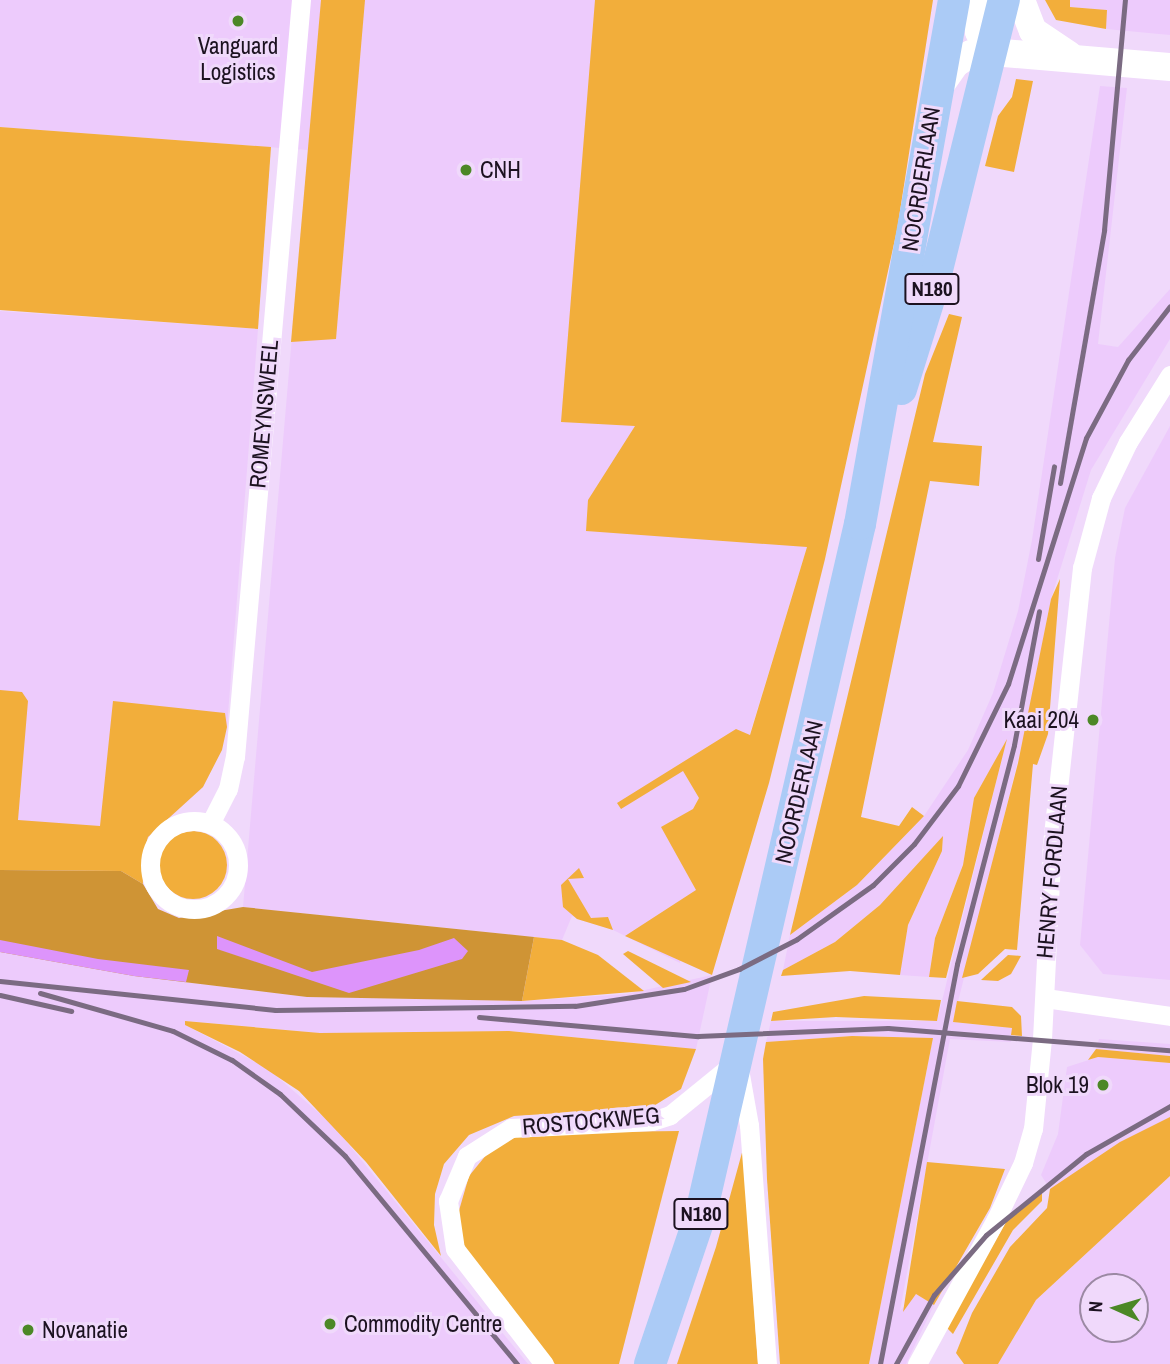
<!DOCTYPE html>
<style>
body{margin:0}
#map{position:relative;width:1170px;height:1364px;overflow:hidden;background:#f0d9fb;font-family:"Archivo Narrow",sans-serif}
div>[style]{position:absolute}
.built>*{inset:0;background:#edcbfc}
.green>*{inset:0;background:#f2ae3b}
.round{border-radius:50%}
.forest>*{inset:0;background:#cf9435}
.water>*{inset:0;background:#dd94fb}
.minor>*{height:19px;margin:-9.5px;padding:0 9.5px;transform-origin:9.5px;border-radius:9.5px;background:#fff}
.minor>.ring{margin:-9.5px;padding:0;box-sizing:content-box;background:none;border:19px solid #fff;border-radius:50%}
.secondary>*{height:28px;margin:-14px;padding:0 14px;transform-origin:14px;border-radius:14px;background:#fff}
.primary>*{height:32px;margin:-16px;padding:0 16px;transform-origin:16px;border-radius:16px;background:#abcbf6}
.rail>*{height:5px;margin:-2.5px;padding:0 2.5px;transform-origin:2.5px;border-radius:2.5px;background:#7b6b82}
.dots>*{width:19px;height:19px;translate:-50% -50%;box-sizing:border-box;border:4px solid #f0d9fb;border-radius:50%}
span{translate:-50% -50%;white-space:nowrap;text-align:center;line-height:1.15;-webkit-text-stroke:6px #f0d9fb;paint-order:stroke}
.shield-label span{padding:2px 5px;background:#f0d9fb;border:2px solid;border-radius:5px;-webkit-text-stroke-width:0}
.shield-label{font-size:21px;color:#1c1220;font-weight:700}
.poi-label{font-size:23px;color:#1c1220}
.left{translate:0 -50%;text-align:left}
.right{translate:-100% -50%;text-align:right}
.street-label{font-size:23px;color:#1c1220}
.north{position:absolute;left:1079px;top:1273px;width:70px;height:70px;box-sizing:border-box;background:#f0d9fb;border:2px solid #9b89a3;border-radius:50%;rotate:274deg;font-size:19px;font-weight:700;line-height:28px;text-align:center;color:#1c1220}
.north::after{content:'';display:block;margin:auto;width:24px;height:32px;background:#4c8826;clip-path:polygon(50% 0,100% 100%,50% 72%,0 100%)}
</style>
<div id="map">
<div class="built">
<div style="clip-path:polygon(0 0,933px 0,807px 547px,680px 963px,613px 930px,572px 916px,562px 940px,243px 907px,308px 150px,0 127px)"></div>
<div style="clip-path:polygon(1070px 0,1170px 0,1170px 35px,1106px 29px,1106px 10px,1070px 7px)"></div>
<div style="clip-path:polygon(1100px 86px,1127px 88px,1098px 344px,1118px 347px,1170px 289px,1170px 339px,1091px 470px,1051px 599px,1028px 720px,953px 1022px,1012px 1028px,1011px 1042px,950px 1039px,900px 1311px,916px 1294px,934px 1305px,906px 1364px,869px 1364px,933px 1038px,852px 1036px,766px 1042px,771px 1021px,937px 1021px,1006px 742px,974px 798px,963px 865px,935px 938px,929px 977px,900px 975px,902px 951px,908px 925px,942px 851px,943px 837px,880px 905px,835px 942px,783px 970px,790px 935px,857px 885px,924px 816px,968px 750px,993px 693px,1018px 611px,1032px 540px)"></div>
<div style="clip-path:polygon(0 311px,258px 329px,227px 727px,203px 787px,148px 837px,0 824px)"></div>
<div style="clip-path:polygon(1170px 426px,1170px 980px,1103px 974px,1080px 945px,1115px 558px,1125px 508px)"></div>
<div style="clip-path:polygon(0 952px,134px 976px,307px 997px,522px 1001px,627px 994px,712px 975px,696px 1049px,509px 1031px,320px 1033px,188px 1021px,185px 1025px,267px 1068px,332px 1124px,528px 1364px,0 1364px)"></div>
<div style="clip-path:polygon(1099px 1039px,1170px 1044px,1170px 1056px,1096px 1049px)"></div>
<div style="clip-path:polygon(1098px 1057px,1170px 1063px,1170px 1117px,1050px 1189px,1041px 1175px,1058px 1134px,1067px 1067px)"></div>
<div style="clip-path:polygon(evenodd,1170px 1176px,1170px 1364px,998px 1364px,1036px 1300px,1170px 1176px,1093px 1287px,1135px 1287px,1135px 1329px,1093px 1329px,1093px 1287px)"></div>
</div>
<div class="green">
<div style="clip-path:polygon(321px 0,365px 0,336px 339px,291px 342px)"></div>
<div style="clip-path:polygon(595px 0,933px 0,897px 230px,825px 559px,769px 783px,712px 975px,625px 936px,696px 890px,661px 827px,693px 809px,699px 798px,683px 771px,621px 809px,617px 803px,736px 729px,750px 735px,807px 547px,586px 531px,588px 500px,635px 426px,561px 422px)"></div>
<div style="clip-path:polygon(1045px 0,1070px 0,1070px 7px,1107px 10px,1106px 29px,1056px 20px)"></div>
<div style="clip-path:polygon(1016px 79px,1033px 81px,1014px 172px,985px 166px,998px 116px,1012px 97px)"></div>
<div style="clip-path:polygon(0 127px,271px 147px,258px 329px,0 310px)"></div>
<div style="clip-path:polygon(949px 314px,962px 317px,933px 442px,982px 446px,979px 486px,930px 481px,861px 817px,899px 826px,912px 807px,924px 816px,857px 885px,790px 935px,925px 374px)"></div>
<div style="clip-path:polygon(1060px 579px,1048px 734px,1037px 765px,1033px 764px,1017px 950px,1005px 949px,978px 974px,962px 978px,1018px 763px,1051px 599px)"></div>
<div style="clip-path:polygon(0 690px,22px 692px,28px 701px,18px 820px,100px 826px,113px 701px,225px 713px,227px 727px,222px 750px,203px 787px,148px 837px,142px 859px,143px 884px,121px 871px,0 870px)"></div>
<div style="clip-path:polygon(1007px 739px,946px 978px,929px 977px,935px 938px,963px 865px,974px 798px)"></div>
<div class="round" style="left:159px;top:831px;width:68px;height:68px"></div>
<div style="clip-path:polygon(943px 836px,942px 851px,908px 925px,900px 975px,850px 971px,781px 976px,783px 970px,835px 942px,880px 905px)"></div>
<div style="clip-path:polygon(579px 868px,584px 878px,568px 879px,591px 918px,608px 917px,613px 930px,577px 919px,563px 907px,561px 885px)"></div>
<div style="clip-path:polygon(534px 937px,562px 940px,598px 955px,644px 991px,522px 1001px)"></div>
<div style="clip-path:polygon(628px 951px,691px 982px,663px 988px,623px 954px)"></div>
<div style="clip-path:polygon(1008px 955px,1021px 956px,1011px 974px,998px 981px,981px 980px)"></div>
<div style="clip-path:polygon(864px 996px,941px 1000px,937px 1021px,836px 1017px,771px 1021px,773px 1012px)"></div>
<div style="clip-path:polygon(957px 1001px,1012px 1007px,1021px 1016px,1022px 1036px,1011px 1035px,1012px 1028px,953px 1022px)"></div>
<div style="clip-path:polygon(185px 1021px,320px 1033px,509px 1031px,696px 1049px,681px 1089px,652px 1107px,514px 1116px,469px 1135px,444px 1164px,435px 1194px,434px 1225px,441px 1256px,366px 1162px,299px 1091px,240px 1052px,185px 1025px)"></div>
<div style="clip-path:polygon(852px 1036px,933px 1038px,869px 1364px,780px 1364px,767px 1179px,763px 1059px,766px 1042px)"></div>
<div style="clip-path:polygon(1096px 1049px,1170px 1056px,1170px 1063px,1098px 1057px,1088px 1060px)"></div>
<div style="clip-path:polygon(1170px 1117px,1170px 1176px,1036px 1300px,998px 1364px,964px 1364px,956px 1353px,972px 1313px,1010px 1247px,1047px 1208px,1050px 1189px,1120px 1142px)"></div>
<div style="clip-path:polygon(679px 1131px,619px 1364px,555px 1364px,465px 1252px,458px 1214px,469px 1176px,491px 1149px,524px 1133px)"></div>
<div style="clip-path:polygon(743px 1149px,758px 1364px,677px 1364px,716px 1247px)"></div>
<div style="clip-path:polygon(927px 1162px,1005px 1169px,990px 1208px,934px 1305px,916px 1294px,903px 1312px)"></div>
<div style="clip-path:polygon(1042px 1193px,1042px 1201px,1013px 1230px,953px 1334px,946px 1327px,1006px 1222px)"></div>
</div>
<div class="forest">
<div style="clip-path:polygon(0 870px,121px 871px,143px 884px,158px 909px,179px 918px,243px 907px,534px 937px,522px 1001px,307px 997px,134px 976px,0 952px)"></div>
</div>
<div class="water">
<div style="clip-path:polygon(217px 936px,312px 972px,419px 950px,454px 938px,468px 951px,462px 959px,349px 993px,217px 949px)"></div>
<div style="clip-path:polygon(0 940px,98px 959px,189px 970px,186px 982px,134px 976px,0 952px)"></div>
</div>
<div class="minor">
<div class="ring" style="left:150px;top:821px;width:69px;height:69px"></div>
<div style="left:210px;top:824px;width:39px;rotate:-63deg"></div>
<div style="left:228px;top:789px;width:33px;rotate:-78deg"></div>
<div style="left:235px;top:757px;width:760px;rotate:-85.02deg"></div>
<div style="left:1045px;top:998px;width:126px;rotate:8.2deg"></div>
<div style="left:739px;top:1069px;width:57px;rotate:79.9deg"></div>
<div style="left:749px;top:1125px;width:240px;rotate:85.7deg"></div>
<div style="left:544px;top:1364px;width:145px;rotate:-127.7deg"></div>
<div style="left:455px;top:1249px;width:49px;rotate:-98.3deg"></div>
<div style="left:448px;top:1201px;width:49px;rotate:-67.1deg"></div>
<div style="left:467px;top:1156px;width:52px;rotate:-32.5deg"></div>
<div style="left:511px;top:1128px;width:141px;rotate:-2.8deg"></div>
<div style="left:652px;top:1121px;width:19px;rotate:-18deg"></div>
<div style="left:670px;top:1115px;width:82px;rotate:-39.1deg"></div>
<div style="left:917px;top:1364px;width:165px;rotate:-61.4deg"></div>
<div style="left:996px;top:1219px;width:62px;rotate:-64.3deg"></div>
<div style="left:1023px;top:1163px;width:35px;rotate:-74deg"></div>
<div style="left:1033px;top:1129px;width:90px;rotate:-84.3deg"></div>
<div style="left:1042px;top:1039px;width:195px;rotate:-87.1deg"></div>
<div style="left:1052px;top:844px;width:278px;rotate:-83.8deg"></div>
<div style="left:1082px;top:568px;width:73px;rotate:-74.8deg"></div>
<div style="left:1101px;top:498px;width:62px;rotate:-64.3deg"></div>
<div style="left:1128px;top:442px;width:79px;rotate:-57.9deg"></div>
</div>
<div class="secondary">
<div style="left:974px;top:0;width:32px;rotate:81deg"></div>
<div style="left:979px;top:32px;width:24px;rotate:57deg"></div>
<div style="left:1021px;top:0;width:33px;rotate:69deg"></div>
<div style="left:1033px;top:31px;width:43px;rotate:33.7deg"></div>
<div style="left:937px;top:90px;width:33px;rotate:-55deg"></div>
<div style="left:956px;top:63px;width:17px;rotate:-31deg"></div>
<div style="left:971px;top:54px;width:21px;rotate:-5deg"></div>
<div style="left:992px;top:52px;width:179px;rotate:4.8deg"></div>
</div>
<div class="primary">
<div style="left:901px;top:389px;width:108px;rotate:-72.7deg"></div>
<div style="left:933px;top:286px;width:295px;rotate:-76.1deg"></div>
<div style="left:650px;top:1364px;width:159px;rotate:-71.3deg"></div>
<div style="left:701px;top:1213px;width:707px;rotate:-77.01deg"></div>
<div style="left:860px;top:524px;width:532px;rotate:-79.83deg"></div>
</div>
<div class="rail">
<div style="left:1060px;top:483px;width:257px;rotate:-80.1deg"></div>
<div style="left:1104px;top:230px;width:231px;rotate:-84.8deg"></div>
<div style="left:1038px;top:559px;width:94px;rotate:-80.2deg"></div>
<div style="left:0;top:981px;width:277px;rotate:6deg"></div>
<div style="left:275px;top:1010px;width:300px;rotate:-0.8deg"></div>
<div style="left:575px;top:1006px;width:110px;rotate:-8.9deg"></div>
<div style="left:684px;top:989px;width:59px;rotate:-20deg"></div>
<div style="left:739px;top:969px;width:65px;rotate:-27.3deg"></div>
<div style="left:797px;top:939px;width:93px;rotate:-35.4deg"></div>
<div style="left:873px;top:885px;width:58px;rotate:-45deg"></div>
<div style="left:914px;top:844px;width:73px;rotate:-52.8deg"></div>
<div style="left:958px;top:786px;width:114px;rotate:-63.9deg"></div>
<div style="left:1008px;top:684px;width:258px;rotate:-72.4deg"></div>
<div style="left:1086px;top:438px;width:89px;rotate:-61.7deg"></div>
<div style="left:1128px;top:360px;width:68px;rotate:-52.1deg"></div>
<div style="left:40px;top:993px;width:138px;rotate:15.9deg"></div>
<div style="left:173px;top:1031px;width:66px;rotate:26.2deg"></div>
<div style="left:232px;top:1060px;width:59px;rotate:35.3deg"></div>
<div style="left:280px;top:1094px;width:90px;rotate:43.6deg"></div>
<div style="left:345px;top:1156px;width:270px;rotate:50.4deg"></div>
<div style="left:0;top:995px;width:73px;rotate:12.7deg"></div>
<div style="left:479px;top:1017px;width:220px;rotate:5deg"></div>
<div style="left:698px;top:1036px;width:190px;rotate:-2.4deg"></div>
<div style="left:888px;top:1028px;width:283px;rotate:4.5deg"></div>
<div style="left:880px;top:1364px;width:407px;rotate:-79.1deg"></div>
<div style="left:957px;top:964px;width:226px;rotate:-75.4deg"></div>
<div style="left:1014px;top:745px;width:136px;rotate:-79.4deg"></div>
<div style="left:896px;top:1364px;width:79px;rotate:-61.2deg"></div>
<div style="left:934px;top:1295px;width:79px;rotate:-49.1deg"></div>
<div style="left:986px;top:1235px;width:129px;rotate:-39deg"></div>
<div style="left:1086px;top:1154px;width:97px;rotate:-29.7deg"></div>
</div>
<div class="dots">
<div style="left:238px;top:21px;background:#4c8826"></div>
<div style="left:466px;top:170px;background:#4c8826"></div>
<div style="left:1093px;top:720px;background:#4c8826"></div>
<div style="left:1103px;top:1085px;background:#4c8826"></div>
<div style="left:330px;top:1324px;background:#4c8826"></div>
<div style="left:28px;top:1330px;background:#4c8826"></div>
</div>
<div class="shield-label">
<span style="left:932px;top:289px">N180</span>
<span style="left:701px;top:1214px">N180</span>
</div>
<div class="poi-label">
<span style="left:238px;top:59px">Vanguard<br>Logistics</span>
<span class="left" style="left:480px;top:170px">CNH</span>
<span class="right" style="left:1079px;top:720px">Kaai 204</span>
<span class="right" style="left:1089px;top:1085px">Blok 19</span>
<span class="left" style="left:344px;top:1324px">Commodity Centre</span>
<span class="left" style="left:42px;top:1330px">Novanatie</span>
</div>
<div class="street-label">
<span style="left:921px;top:179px;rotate:-81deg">NOORDERLAAN</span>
<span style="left:264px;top:414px;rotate:-85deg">ROMEYNSWEEL</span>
<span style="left:799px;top:792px;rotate:-77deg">NOORDERLAAN</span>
<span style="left:1052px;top:872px;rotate:-85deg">HENRY FORDLAAN</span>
<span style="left:591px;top:1121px;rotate:-5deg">ROSTOCKWEG</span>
</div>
<div class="north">N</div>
</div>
